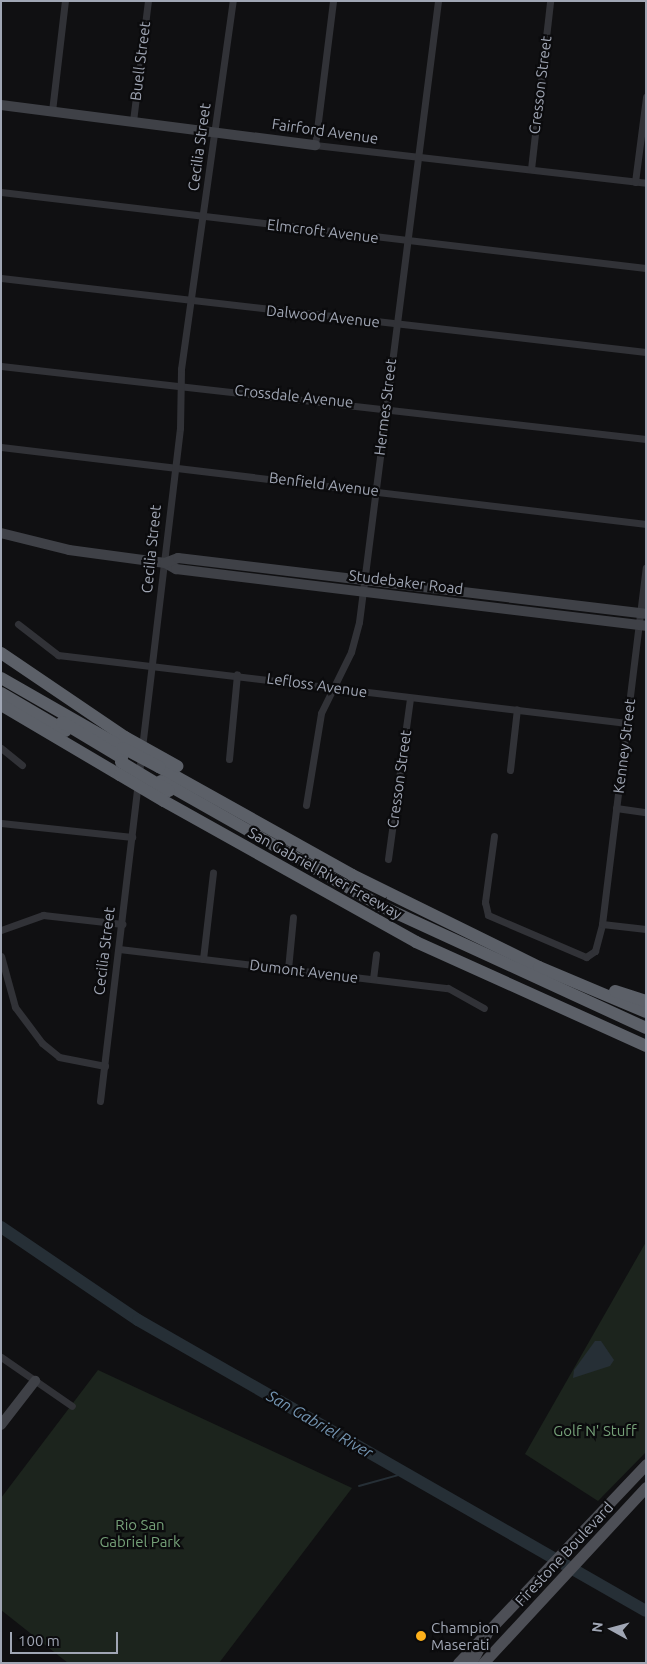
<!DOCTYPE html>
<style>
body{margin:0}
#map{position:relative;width:647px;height:1664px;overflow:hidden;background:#101012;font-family:Ubuntu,sans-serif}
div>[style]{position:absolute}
.green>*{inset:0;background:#1c241d}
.water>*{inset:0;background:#262f36}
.stream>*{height:2px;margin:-1px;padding:0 1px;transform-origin:1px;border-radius:1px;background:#262f36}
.river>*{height:12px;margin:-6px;padding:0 6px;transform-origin:6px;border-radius:6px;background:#262f36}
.street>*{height:7px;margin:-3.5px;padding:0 3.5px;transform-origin:3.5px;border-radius:3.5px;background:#313237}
.secondary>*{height:10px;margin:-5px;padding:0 5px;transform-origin:5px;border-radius:5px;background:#3f4147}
.primary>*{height:11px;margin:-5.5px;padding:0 5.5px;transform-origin:5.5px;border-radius:5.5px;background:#4d4f56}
.highway>*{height:12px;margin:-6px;padding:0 6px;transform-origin:6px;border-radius:6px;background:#5c6068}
.highway-bridge>*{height:12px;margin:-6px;padding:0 6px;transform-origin:6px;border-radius:6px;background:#5c6068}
.dots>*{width:14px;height:14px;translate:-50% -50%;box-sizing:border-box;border:2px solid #0b0b0d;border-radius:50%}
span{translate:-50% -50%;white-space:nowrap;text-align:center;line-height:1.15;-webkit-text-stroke:4.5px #0b0b0d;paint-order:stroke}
.street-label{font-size:15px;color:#a0a6b4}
.park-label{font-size:15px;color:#75a078}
.poi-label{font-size:15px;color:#a0a6b4}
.left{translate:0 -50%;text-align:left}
.water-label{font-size:16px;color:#7495b2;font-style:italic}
.frame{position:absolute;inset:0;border:2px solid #a0a6b4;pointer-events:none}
.north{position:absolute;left:587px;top:1604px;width:50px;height:50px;-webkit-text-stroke:4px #0b0b0d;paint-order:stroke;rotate:277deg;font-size:14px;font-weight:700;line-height:20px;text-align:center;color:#a0a6b4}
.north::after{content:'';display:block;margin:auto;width:18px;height:22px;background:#a0a6b4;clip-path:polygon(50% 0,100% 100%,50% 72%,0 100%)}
.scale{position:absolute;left:10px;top:1632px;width:108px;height:22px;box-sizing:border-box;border:2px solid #a0a6b4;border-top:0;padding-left:6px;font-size:15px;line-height:18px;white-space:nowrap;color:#a0a6b4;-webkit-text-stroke:4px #0b0b0d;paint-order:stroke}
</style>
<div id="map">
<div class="green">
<div style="clip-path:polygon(646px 1242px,646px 1452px,598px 1501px,525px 1454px)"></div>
<div style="clip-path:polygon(98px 1370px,352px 1488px,219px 1663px,68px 1663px,1px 1610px,1px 1498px)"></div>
</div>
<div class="water">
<div style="clip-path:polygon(595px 1341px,601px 1341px,614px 1360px,610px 1366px,573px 1378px,574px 1370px)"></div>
</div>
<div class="stream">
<div style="left:359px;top:1486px;width:49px;rotate:-15.5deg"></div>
</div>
<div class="river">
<div style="left:1px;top:1227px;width:166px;rotate:34.2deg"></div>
<div style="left:138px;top:1320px;width:585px;rotate:29.81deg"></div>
</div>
<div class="street">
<div style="left:333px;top:1px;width:145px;rotate:97.1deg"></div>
<div style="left:315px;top:145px;width:333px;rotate:6.5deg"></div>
<div style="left:52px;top:111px;width:111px;rotate:-83.3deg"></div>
<div style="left:133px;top:121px;width:121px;rotate:-82.9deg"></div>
<div style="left:531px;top:169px;width:169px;rotate:-83.5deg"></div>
<div style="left:635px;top:182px;width:86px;rotate:-82.6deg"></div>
<div style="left:1px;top:192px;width:649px;rotate:6.72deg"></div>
<div style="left:1px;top:278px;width:649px;rotate:6.54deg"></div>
<div style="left:1px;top:366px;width:649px;rotate:6.46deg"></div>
<div style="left:1px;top:447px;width:650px;rotate:6.81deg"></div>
<div style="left:18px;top:624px;width:51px;rotate:37.8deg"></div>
<div style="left:58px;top:655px;width:573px;rotate:6.81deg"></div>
<div style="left:1px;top:748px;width:27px;rotate:39deg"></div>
<div style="left:229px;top:759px;width:85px;rotate:-84.6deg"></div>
<div style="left:510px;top:770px;width:61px;rotate:-83.5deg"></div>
<div style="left:306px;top:805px;width:93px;rotate:-80.7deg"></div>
<div style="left:321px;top:713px;width:68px;rotate:-63.8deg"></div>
<div style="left:351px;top:652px;width:31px;rotate:-75deg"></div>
<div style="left:359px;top:622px;width:626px;rotate:-82.75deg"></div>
<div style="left:616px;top:808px;width:30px;rotate:8deg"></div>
<div style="left:1px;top:823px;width:132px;rotate:6.1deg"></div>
<div style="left:494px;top:836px;width:67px;rotate:97.8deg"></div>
<div style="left:485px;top:902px;width:13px;rotate:77deg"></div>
<div style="left:488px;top:915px;width:107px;rotate:23.2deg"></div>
<div style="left:586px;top:957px;width:11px;rotate:-34deg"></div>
<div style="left:595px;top:951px;width:28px;rotate:-75deg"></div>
<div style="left:602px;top:924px;width:44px;rotate:6.5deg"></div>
<div style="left:388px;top:859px;width:162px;rotate:-82.2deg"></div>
<div style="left:602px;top:924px;width:359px;rotate:-83deg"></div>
<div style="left:1px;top:930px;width:45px;rotate:-19.7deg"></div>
<div style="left:43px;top:915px;width:80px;rotate:6.5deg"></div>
<div style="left:119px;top:949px;width:331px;rotate:6.8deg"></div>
<div style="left:448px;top:988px;width:41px;rotate:29.1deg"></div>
<div style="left:1px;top:956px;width:53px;rotate:74.6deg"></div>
<div style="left:15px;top:1007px;width:45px;rotate:53.1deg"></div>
<div style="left:42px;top:1043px;width:22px;rotate:39deg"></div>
<div style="left:59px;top:1057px;width:47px;rotate:11.1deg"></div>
<div style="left:203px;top:959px;width:87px;rotate:-83.4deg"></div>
<div style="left:288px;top:969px;width:52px;rotate:-84.5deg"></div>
<div style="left:373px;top:979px;width:25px;rotate:-83deg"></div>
<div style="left:100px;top:1101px;width:678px;rotate:-83.22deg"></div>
<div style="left:180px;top:428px;width:59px;rotate:-89deg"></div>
<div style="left:181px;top:369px;width:372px;rotate:-82deg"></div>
<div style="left:1px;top:1357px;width:86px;rotate:34.6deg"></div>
</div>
<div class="secondary">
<div style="left:1px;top:105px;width:317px;rotate:7.3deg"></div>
<div style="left:1px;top:533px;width:70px;rotate:14deg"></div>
<div style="left:69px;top:550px;width:97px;rotate:7.7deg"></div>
<div style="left:165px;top:563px;width:13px;rotate:29deg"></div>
<div style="left:176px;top:569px;width:473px;rotate:6.9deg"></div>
<div style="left:165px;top:563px;width:14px;rotate:-21deg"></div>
<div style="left:178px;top:558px;width:471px;rotate:6.8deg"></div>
<div style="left:1px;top:1425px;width:56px;rotate:-52.3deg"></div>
</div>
<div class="primary">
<div style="left:458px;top:1663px;width:274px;rotate:-46.6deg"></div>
<div style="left:471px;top:1663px;width:32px;rotate:-62deg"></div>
<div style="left:483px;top:1663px;width:240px;rotate:-47.2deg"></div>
</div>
<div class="highway">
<div style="left:1px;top:653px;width:150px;rotate:34.1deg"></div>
<div style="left:1px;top:678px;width:141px;rotate:29.8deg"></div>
<div style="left:1px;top:693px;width:75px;rotate:30.3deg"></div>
<div style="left:1px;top:705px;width:138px;rotate:30.5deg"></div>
<div style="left:62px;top:722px;width:70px;rotate:31deg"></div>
<div style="left:159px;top:767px;width:221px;rotate:29.2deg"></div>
<div style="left:352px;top:875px;width:208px;rotate:26.2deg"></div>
<div style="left:539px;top:967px;width:116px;rotate:22.8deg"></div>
<div style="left:161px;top:781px;width:255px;rotate:29.6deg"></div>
<div style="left:383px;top:907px;width:289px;rotate:24.7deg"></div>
<div style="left:164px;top:801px;width:289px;rotate:29.2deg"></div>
<div style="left:416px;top:942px;width:252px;rotate:24.3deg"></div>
<div style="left:615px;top:991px;width:33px;rotate:18deg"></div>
</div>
<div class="highway-bridge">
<div style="left:125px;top:737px;width:60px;rotate:29.1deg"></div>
<div style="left:123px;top:748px;width:41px;rotate:27.8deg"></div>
<div style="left:121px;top:762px;width:56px;rotate:31.1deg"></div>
<div style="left:120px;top:775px;width:51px;rotate:30.6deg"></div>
</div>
<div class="dots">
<div style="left:421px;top:1636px;background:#feb11b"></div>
</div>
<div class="street-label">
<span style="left:140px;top:61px;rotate:-83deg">Buell Street</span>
<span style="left:540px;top:85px;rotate:-83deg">Cresson Street</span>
<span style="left:325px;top:131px;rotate:8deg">Fairford Avenue</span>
<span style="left:199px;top:147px;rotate:-82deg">Cecilia Street</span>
<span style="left:323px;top:231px;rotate:7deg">Elmcroft Avenue</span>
<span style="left:323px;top:316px;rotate:6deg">Dalwood Avenue</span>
<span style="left:294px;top:396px;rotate:6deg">Crossdale Avenue</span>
<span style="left:385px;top:407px;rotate:-83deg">Hermes Street</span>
<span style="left:324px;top:484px;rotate:7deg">Benfield Avenue</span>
<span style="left:151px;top:549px;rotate:-84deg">Cecilia Street</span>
<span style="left:406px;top:582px;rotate:7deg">Studebaker Road</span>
<span style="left:317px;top:685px;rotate:8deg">Lefloss Avenue</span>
<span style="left:624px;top:746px;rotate:-83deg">Kenney Street</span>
<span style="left:399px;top:779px;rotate:-82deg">Cresson Street</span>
<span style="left:325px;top:873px;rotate:29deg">San Gabriel River Freeway</span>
<span style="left:104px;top:951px;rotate:-83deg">Cecilia Street</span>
<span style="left:304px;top:971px;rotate:7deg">Dumont Avenue</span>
<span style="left:564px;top:1554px;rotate:-47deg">Firestone Boulevard</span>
</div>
<div class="park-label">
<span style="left:595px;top:1431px">Golf N' Stuff</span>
<span style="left:140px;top:1533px">Rio San<br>Gabriel Park</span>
</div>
<div class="poi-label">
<span class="left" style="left:431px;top:1636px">Champion<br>Maserati</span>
</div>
<div class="water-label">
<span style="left:320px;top:1424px;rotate:30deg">San Gabriel River</span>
</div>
<div class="frame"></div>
<div class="north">N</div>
<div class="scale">100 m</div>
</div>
